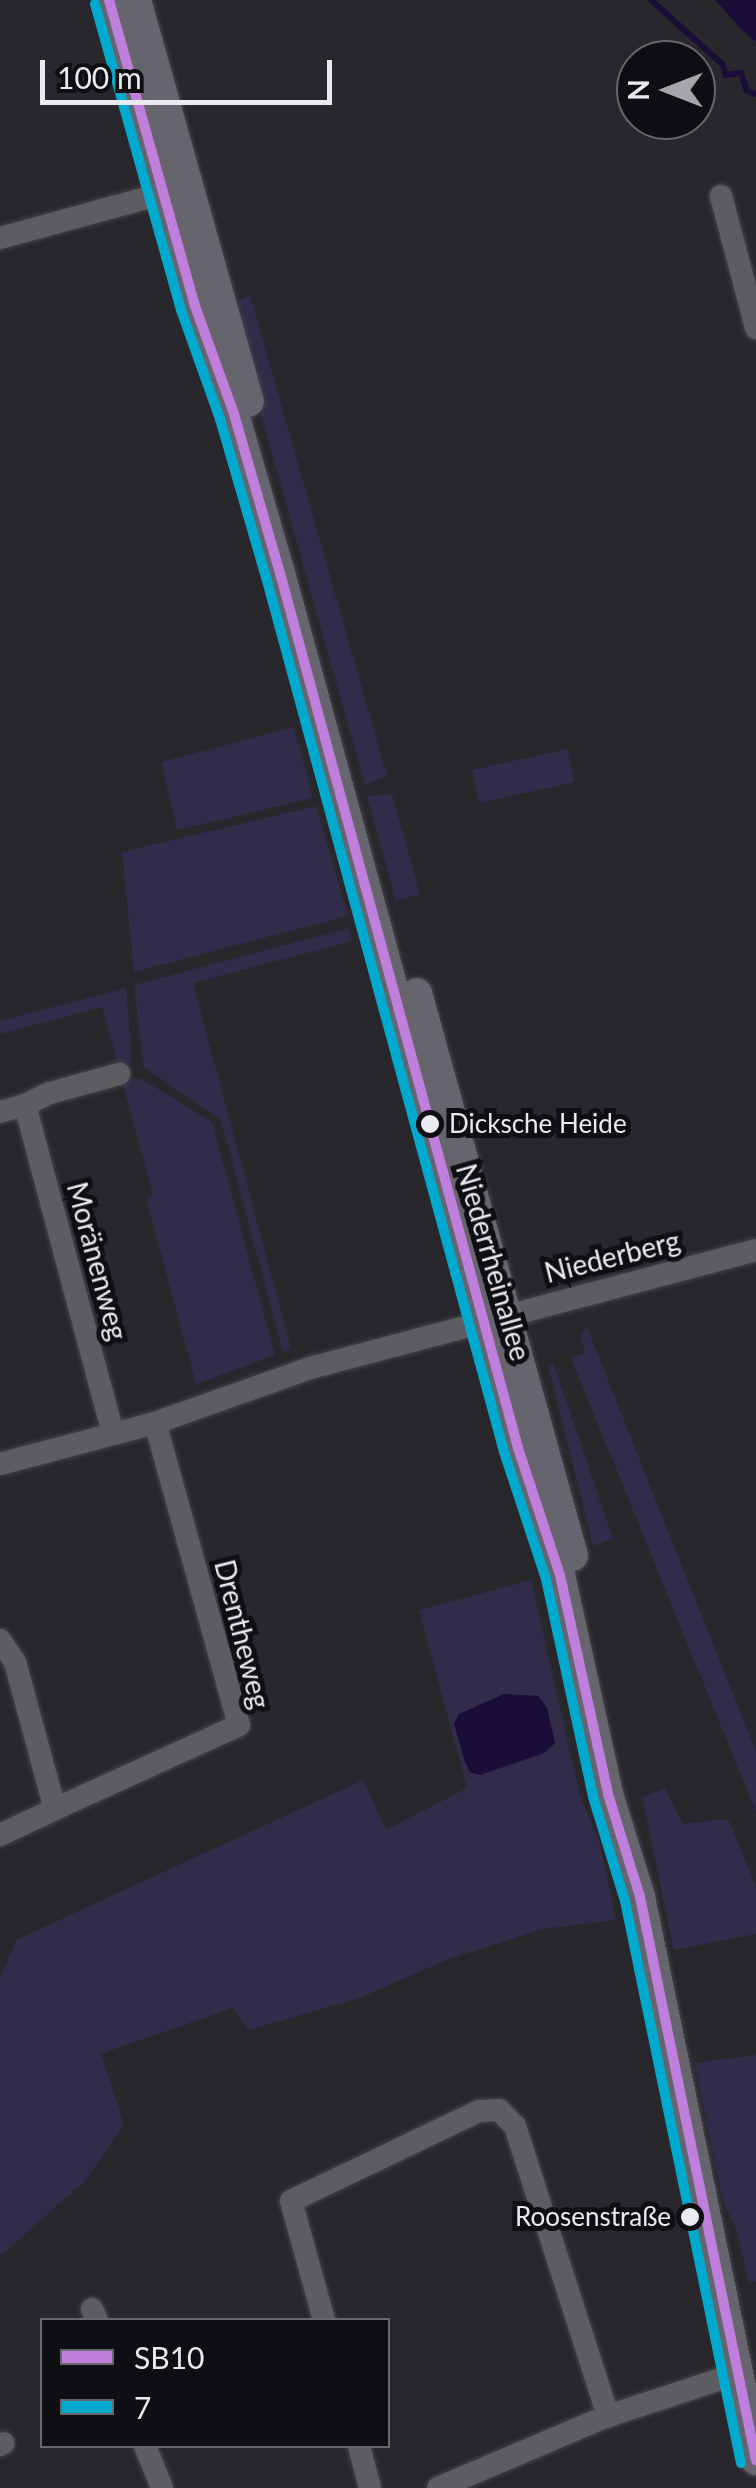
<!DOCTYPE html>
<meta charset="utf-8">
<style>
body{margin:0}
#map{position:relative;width:756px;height:2488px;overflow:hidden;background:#27272c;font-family:Lato,sans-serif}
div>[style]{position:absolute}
.green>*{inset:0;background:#312c49}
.water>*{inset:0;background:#1a0d37}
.stream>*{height:6px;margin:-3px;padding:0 3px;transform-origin:3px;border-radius:3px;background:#1a0d37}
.roads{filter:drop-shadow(0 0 2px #454448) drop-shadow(0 0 2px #454448)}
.minor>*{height:22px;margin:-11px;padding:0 11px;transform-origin:11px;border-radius:11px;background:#5d5d61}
.major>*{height:30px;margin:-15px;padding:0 15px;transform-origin:15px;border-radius:15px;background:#66646d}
.bus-1>*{height:10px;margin:-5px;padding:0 5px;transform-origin:5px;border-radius:5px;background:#c07fdc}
.bus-2>*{height:10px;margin:-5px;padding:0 5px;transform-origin:5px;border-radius:5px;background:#00a9ce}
.dots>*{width:28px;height:28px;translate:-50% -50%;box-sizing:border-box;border:5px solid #0f0f13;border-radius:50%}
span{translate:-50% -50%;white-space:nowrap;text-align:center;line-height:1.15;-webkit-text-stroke:10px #0f0f13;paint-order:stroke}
.bus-label{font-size:26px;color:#ebeaf1}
.left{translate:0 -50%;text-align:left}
.right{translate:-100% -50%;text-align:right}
.street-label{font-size:28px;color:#ebeaf1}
.legend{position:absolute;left:40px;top:2318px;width:350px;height:130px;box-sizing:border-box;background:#0f0f13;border:2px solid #67676c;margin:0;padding:12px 18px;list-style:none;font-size:30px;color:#ebeaf1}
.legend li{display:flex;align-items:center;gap:20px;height:50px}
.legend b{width:50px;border:2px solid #67676c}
.north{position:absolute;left:616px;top:40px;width:100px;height:100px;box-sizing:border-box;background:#0f0f13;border:2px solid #67676c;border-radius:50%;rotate:270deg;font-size:28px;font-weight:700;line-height:40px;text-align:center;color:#ebeaf1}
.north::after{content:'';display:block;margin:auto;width:35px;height:45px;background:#a6a6ac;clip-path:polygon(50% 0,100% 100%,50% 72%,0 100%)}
.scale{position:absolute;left:40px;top:60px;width:292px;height:45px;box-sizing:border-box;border:5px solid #ebeaf1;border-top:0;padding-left:12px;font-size:30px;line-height:35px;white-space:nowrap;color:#ebeaf1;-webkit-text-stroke:8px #0f0f13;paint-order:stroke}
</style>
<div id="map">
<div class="green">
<div style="clip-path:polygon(250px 295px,387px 776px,365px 785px,230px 305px)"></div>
<div style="clip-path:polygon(294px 727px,313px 798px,177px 830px,161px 762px)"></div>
<div style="clip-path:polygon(567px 749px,575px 782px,479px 803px,472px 770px)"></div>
<div style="clip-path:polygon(392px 794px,420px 894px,396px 901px,367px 796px)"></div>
<div style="clip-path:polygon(316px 806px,348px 916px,134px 972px,122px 852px)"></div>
<div style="clip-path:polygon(349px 928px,352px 941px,193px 983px,291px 1349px,283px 1352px,221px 1120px,144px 1067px,134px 985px)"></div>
<div style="clip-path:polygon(126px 988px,132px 1058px,129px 1064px,119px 1067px,102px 1007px,0 1034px,0 1021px)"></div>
<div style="clip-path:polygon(140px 1078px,212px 1122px,275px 1355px,196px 1384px,146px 1198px,153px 1195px,122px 1081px)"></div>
<div style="clip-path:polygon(587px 1327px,756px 1752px,756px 1812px,571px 1358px,585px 1353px,581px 1336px)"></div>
<div style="clip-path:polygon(553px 1362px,613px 1539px,593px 1546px,549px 1368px)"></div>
<div style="clip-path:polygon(531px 1580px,580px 1796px,599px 1840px,616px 1920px,543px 1929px,446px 1960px,360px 1998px,249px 2030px,233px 2008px,101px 2054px,124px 2124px,85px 2181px,0 2256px,0 1979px,16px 1940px,363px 1780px,386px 1830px,467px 1788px,419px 1610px)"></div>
<div style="clip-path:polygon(665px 1788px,683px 1824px,728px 1819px,756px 1887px,756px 1934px,674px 1950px,642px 1797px)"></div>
<div style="clip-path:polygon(756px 2055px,756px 2281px,749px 2283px,736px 2228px,722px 2200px,694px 2063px)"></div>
</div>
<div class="water">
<div style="clip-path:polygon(715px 0,756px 0,756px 42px,744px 32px)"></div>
<div style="clip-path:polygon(504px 1694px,538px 1696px,547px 1708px,555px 1743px,544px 1753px,480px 1775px,470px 1772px,465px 1762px,454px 1724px,459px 1714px)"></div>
</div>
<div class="stream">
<div style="left:651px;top:0;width:96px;rotate:42deg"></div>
<div style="left:722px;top:64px;width:12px;rotate:70deg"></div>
<div style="left:726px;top:75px;width:15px;rotate:-8deg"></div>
<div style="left:741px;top:73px;width:19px;rotate:72deg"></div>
<div style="left:747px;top:91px;width:9px;rotate:18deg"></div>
</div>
<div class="roads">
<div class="minor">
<div style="left:721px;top:196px;width:137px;rotate:75.1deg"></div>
<div style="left:0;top:238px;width:181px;rotate:-15.3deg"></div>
<div style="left:25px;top:1105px;width:28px;rotate:-26deg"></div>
<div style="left:50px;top:1093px;width:72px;rotate:-15.4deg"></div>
<div style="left:0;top:1112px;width:26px;rotate:-16deg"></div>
<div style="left:25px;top:1105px;width:340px;rotate:75deg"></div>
<div style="left:0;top:1464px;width:160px;rotate:-14.8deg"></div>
<div style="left:155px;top:1423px;width:164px;rotate:-19.5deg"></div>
<div style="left:310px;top:1368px;width:461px;rotate:-14.8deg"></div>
<div style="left:0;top:1640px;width:27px;rotate:56deg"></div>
<div style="left:15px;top:1662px;width:152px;rotate:74.8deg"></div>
<div style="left:55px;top:1809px;width:202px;rotate:-24.5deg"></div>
<div style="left:239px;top:1725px;width:313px;rotate:-105.5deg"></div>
<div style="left:0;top:1835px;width:61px;rotate:-25.3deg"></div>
<div style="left:92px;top:2309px;width:12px;rotate:66deg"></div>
<div style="left:324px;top:2320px;width:123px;rotate:-105.5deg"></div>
<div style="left:291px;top:2201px;width:208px;rotate:-25.6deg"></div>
<div style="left:479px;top:2111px;width:20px;rotate:-3deg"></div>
<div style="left:499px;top:2110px;width:23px;rotate:45deg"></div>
<div style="left:515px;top:2126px;width:305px;rotate:72.2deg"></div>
<div style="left:0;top:2445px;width:4px;rotate:-27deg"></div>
<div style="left:145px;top:2446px;width:45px;rotate:68deg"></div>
<div style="left:359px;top:2446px;width:43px;rotate:75.3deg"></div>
<div style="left:438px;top:2488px;width:185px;rotate:-23deg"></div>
<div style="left:608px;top:2416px;width:135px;rotate:-18.2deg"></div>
</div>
<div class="major">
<div style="left:109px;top:0;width:318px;rotate:74.3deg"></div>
<div style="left:195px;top:306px;width:115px;rotate:70.1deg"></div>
<div style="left:234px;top:414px;width:166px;rotate:73.9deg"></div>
<div style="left:280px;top:573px;width:907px;rotate:74.78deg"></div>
<div style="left:518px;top:1448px;width:134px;rotate:71.7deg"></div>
<div style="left:560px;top:1575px;width:224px;rotate:77.6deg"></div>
<div style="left:608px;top:1794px;width:108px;rotate:72.7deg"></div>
<div style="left:640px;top:1897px;width:575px;rotate:78.36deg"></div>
<div style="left:136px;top:0;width:417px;rotate:74.3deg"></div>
<div style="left:417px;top:993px;width:584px;rotate:74.51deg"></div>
</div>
</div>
<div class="bus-1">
<div style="left:109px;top:0;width:318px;rotate:74.3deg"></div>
<div style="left:195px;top:306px;width:115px;rotate:70.1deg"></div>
<div style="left:234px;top:414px;width:166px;rotate:73.9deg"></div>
<div style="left:280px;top:573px;width:907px;rotate:74.78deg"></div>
<div style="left:518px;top:1448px;width:134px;rotate:71.7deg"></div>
<div style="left:560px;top:1575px;width:224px;rotate:77.6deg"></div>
<div style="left:608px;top:1794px;width:108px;rotate:72.7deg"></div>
<div style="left:640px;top:1897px;width:575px;rotate:78.36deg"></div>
</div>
<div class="bus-2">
<div style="left:95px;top:4px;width:318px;rotate:74.3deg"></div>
<div style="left:181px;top:310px;width:116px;rotate:70.3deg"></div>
<div style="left:220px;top:419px;width:165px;rotate:73.8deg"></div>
<div style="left:266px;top:577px;width:907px;rotate:74.78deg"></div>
<div style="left:504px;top:1452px;width:134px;rotate:71.7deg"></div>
<div style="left:546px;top:1579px;width:223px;rotate:77.8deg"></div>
<div style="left:593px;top:1797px;width:109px;rotate:72.9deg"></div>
<div style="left:625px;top:1901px;width:574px;rotate:78.34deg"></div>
</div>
<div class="dots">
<div style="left:430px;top:1124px;background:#ebeaf1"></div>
<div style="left:690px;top:2217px;background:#ebeaf1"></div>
</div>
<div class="bus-label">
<span class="left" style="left:449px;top:1124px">Dicksche Heide</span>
<span class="right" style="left:671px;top:2217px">Roosenstraße</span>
</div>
<div class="street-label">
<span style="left:612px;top:1256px;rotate:-14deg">Niederberg</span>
<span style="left:98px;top:1261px;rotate:75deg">Moränenweg</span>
<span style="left:494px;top:1262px;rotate:74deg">Niederrheinallee</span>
<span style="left:243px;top:1634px;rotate:76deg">Drentheweg</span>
</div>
<ul class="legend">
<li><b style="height:12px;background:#c07fdc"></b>SB10</li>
<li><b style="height:12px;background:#00a9ce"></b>7</li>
</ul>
<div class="north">N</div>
<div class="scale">100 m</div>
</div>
